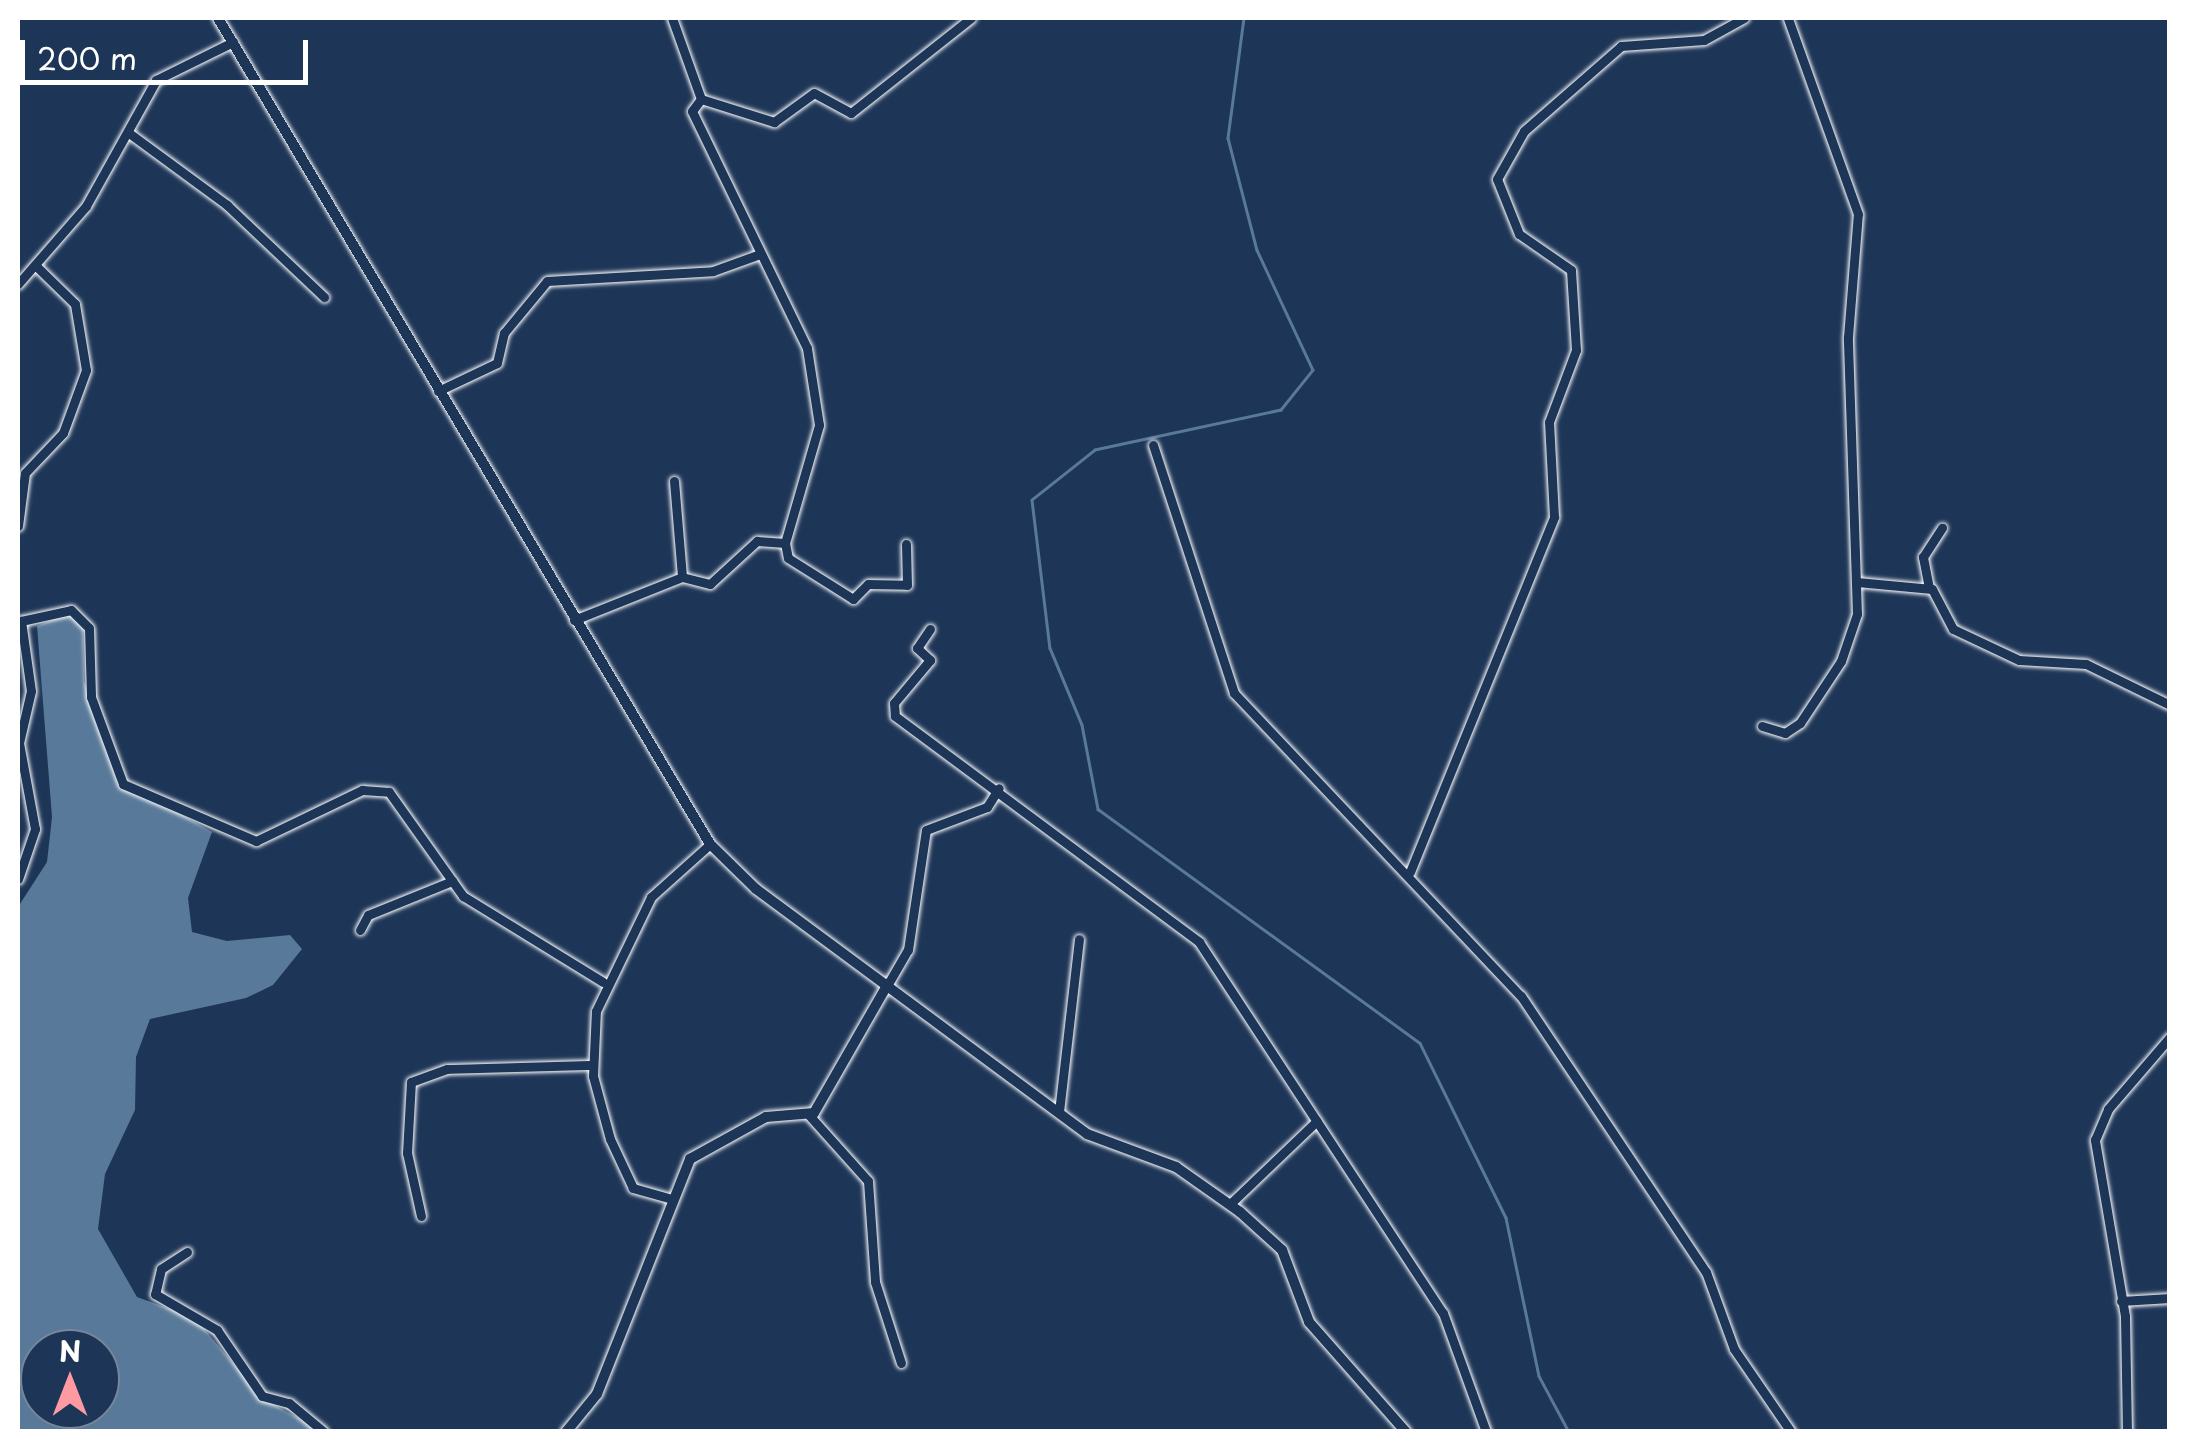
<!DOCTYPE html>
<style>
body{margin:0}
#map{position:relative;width:2187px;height:1449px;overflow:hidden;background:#1d3557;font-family:"Playpen Sans",sans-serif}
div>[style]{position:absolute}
.water>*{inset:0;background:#587999}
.stream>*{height:2.5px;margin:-1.25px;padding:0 1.25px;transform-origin:1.25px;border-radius:1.25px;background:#587999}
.roads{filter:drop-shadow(0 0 2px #fff) drop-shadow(0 0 2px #fff)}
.minor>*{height:9px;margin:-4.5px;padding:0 4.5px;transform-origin:4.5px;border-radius:4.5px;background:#1d3557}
.tertiary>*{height:10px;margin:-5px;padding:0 5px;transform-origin:5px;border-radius:5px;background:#1d3557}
span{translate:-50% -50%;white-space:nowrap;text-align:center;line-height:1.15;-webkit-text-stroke:9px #1d3557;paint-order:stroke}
.frame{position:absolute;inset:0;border:20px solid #fff;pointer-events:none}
.north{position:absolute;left:20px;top:1329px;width:100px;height:100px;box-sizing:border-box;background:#1d3557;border:2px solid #77869a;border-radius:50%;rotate:0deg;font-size:28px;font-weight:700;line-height:40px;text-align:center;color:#fff}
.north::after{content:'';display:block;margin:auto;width:35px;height:45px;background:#ff9aa2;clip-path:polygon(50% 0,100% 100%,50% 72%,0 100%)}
.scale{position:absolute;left:20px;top:40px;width:288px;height:45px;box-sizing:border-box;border:5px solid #fff;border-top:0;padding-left:12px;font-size:30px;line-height:35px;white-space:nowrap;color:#fff;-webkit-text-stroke:8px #1d3557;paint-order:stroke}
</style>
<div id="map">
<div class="water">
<div style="clip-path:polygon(evenodd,70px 613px,83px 624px,84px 681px,116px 778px,212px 832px,188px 898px,192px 932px,227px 941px,290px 935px,302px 949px,273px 985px,246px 998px,150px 1019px,136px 1057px,135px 1110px,105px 1174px,98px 1229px,137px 1297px,195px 1318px,263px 1399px,322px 1431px,18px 1431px,18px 907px,47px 862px,52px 817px,37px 626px,70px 613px,40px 1349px,100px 1349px,100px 1409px,40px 1409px,40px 1349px)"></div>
</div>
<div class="stream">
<div style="left:1244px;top:18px;width:121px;rotate:97.6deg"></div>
<div style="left:1228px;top:138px;width:116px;rotate:75.5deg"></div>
<div style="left:1257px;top:250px;width:132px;rotate:65deg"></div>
<div style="left:1313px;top:370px;width:51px;rotate:128.7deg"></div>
<div style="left:1281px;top:410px;width:190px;rotate:167.9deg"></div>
<div style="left:1095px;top:450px;width:80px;rotate:141.6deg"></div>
<div style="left:1032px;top:500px;width:149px;rotate:83.1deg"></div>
<div style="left:1050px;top:648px;width:83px;rotate:67.4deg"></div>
<div style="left:1082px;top:725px;width:86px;rotate:79.2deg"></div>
<div style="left:1098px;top:809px;width:398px;rotate:36deg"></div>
<div style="left:1420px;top:1043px;width:195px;rotate:63.8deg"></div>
<div style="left:1506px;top:1218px;width:161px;rotate:78.2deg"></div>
<div style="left:1539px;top:1376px;width:64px;rotate:61.8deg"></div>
</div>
<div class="roads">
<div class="minor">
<div style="left:672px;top:18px;width:86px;rotate:70.3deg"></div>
<div style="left:129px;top:133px;width:122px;rotate:36.3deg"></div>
<div style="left:227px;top:205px;width:134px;rotate:43.5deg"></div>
<div style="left:18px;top:284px;width:103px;rotate:-48.9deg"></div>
<div style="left:86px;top:206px;width:144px;rotate:-60.9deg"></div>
<div style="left:156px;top:80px;width:86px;rotate:-26.3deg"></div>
<div style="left:438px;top:391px;width:65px;rotate:-25.4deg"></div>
<div style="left:497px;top:363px;width:31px;rotate:-77deg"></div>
<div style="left:504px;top:333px;width:67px;rotate:-50.4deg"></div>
<div style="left:547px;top:281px;width:166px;rotate:-3.4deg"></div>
<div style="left:713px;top:271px;width:50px;rotate:-19.9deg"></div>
<div style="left:1153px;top:445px;width:261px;rotate:71.9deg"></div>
<div style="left:1234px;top:693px;width:417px;rotate:46.6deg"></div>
<div style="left:1521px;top:996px;width:332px;rotate:56.2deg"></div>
<div style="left:1706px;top:1272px;width:82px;rotate:70deg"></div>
<div style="left:1734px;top:1349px;width:101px;rotate:55.5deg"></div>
<div style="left:674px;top:481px;width:96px;rotate:85.2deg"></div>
<div style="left:18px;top:526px;width:53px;rotate:-82.5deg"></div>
<div style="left:25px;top:473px;width:55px;rotate:-46.5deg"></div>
<div style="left:63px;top:433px;width:67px;rotate:-69.9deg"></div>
<div style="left:86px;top:370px;width:67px;rotate:-99.5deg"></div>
<div style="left:75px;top:304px;width:54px;rotate:-135.7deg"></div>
<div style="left:785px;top:543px;width:123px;rotate:-73.9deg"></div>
<div style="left:819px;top:425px;width:78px;rotate:-98.9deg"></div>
<div style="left:807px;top:348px;width:263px;rotate:-115.9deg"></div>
<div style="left:692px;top:111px;width:15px;rotate:-53deg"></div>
<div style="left:701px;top:99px;width:77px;rotate:17.5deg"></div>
<div style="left:774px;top:122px;width:49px;rotate:-35.9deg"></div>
<div style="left:814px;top:93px;width:42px;rotate:28.4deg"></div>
<div style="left:851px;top:113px;width:153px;rotate:-38.4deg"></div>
<div style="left:1857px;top:582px;width:75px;rotate:5.3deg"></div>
<div style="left:1932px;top:589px;width:45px;rotate:62.3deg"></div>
<div style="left:1953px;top:629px;width:73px;rotate:25.2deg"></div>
<div style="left:2019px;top:660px;width:67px;rotate:3.4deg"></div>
<div style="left:2086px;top:664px;width:93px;rotate:26deg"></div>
<div style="left:1929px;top:588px;width:32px;rotate:-101deg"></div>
<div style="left:1923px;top:557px;width:35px;rotate:-57deg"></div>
<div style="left:574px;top:620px;width:116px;rotate:-21.7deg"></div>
<div style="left:682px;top:577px;width:29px;rotate:14deg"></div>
<div style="left:710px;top:584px;width:64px;rotate:-42.5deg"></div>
<div style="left:757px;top:541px;width:28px;rotate:4deg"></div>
<div style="left:785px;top:543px;width:15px;rotate:79deg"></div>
<div style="left:788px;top:558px;width:77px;rotate:32.2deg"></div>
<div style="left:853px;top:599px;width:21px;rotate:-45deg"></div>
<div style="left:868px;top:584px;width:39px;rotate:1deg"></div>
<div style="left:907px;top:585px;width:41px;rotate:-91.4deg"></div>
<div style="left:930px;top:629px;width:23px;rotate:124deg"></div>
<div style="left:917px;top:648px;width:18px;rotate:43deg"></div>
<div style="left:930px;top:660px;width:56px;rotate:129.9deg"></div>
<div style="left:894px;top:703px;width:13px;rotate:86deg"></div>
<div style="left:895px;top:716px;width:379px;rotate:36.6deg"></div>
<div style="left:1199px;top:942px;width:444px;rotate:56.7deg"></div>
<div style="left:1443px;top:1313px;width:127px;rotate:70.1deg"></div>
<div style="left:1762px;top:726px;width:24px;rotate:17deg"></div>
<div style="left:1785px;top:733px;width:18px;rotate:-34deg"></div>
<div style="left:1800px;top:723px;width:74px;rotate:-56.5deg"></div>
<div style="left:1841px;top:661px;width:50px;rotate:-71.2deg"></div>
<div style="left:1857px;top:614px;width:277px;rotate:-91.9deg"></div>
<div style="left:1848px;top:337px;width:123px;rotate:-85.4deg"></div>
<div style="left:1858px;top:214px;width:208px;rotate:-109.7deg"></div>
<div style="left:1410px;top:872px;width:383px;rotate:-67.9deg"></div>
<div style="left:1554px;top:517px;width:95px;rotate:-93deg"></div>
<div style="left:1549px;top:422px;width:77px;rotate:-69.4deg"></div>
<div style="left:1576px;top:350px;width:80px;rotate:-93.6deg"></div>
<div style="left:1571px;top:270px;width:63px;rotate:-145.3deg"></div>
<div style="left:1519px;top:234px;width:59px;rotate:-111.8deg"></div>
<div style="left:1497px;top:179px;width:55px;rotate:-60.6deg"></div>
<div style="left:1524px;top:131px;width:129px;rotate:-41.2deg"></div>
<div style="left:1621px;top:46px;width:83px;rotate:-4.1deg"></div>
<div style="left:1704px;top:40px;width:46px;rotate:-28.8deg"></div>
<div style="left:18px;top:879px;width:53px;rotate:-71.2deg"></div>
<div style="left:35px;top:829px;width:87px;rotate:-100.5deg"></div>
<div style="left:19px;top:743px;width:53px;rotate:-77deg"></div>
<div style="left:31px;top:691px;width:71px;rotate:-98.1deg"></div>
<div style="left:21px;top:621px;width:51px;rotate:-12.4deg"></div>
<div style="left:71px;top:610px;width:25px;rotate:45deg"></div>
<div style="left:89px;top:628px;width:69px;rotate:88.3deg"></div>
<div style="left:91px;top:697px;width:93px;rotate:69.8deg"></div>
<div style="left:123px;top:784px;width:145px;rotate:23.2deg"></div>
<div style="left:256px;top:841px;width:118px;rotate:-25.7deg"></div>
<div style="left:362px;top:790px;width:27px;rotate:4deg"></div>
<div style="left:389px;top:792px;width:128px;rotate:54.6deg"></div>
<div style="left:463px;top:896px;width:164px;rotate:31.6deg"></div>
<div style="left:360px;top:930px;width:17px;rotate:-62deg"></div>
<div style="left:368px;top:915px;width:91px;rotate:-22deg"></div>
<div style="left:888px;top:984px;width:39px;rotate:-60deg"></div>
<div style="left:908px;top:950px;width:121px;rotate:-81.5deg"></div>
<div style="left:926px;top:830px;width:65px;rotate:-20.7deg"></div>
<div style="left:987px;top:807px;width:22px;rotate:-58deg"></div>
<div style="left:1059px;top:1112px;width:174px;rotate:-83.4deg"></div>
<div style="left:808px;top:1114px;width:90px;rotate:48.2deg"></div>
<div style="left:868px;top:1181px;width:101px;rotate:86deg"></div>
<div style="left:875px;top:1282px;width:85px;rotate:72.2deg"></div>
<div style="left:672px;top:1199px;width:41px;rotate:-164.2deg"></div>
<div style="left:633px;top:1188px;width:54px;rotate:-115.1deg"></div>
<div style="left:610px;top:1139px;width:65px;rotate:-105.1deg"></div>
<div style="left:593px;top:1076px;width:65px;rotate:-87.4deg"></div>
<div style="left:596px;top:1011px;width:127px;rotate:-64.2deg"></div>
<div style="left:651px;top:897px;width:79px;rotate:-41.9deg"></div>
<div style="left:1230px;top:1204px;width:120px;rotate:-43.7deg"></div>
<div style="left:421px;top:1216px;width:65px;rotate:-102.5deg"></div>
<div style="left:407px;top:1153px;width:71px;rotate:-86.8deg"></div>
<div style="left:411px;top:1082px;width:38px;rotate:-20deg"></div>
<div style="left:447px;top:1069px;width:146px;rotate:-1.6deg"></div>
<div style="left:187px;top:1252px;width:31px;rotate:147deg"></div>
<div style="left:161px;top:1269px;width:26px;rotate:103deg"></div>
<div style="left:155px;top:1294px;width:72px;rotate:30.1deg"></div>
<div style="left:217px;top:1330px;width:80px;rotate:55.7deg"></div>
<div style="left:262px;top:1396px;width:28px;rotate:15deg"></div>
<div style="left:289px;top:1403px;width:45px;rotate:39.6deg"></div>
<div style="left:2121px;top:1301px;width:49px;rotate:-3.5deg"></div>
<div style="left:2127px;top:1432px;width:116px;rotate:-91deg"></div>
<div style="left:2125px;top:1316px;width:179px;rotate:-99.7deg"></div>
<div style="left:2095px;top:1140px;width:34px;rotate:-67deg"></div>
<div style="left:2108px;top:1109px;width:95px;rotate:-49.3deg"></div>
</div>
<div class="tertiary">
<div style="left:218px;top:18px;width:961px;rotate:59.22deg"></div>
<div style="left:710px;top:844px;width:64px;rotate:44.4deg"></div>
<div style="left:756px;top:889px;width:412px;rotate:36.5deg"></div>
<div style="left:1087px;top:1134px;width:95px;rotate:20.3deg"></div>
<div style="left:1176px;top:1167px;width:78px;rotate:35.1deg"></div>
<div style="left:1240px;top:1212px;width:57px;rotate:42.1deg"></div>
<div style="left:1282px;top:1250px;width:77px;rotate:69.4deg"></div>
<div style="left:1309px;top:1322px;width:147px;rotate:48.6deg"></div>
<div style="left:566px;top:1432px;width:49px;rotate:-50.8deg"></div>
<div style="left:597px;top:1394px;width:253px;rotate:-68.4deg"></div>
<div style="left:690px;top:1159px;width:87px;rotate:-28.9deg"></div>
<div style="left:766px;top:1117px;width:48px;rotate:-4.8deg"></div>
<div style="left:814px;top:1113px;width:149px;rotate:-60.2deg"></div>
</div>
</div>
<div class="frame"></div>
<div class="north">N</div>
<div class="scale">200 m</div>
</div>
